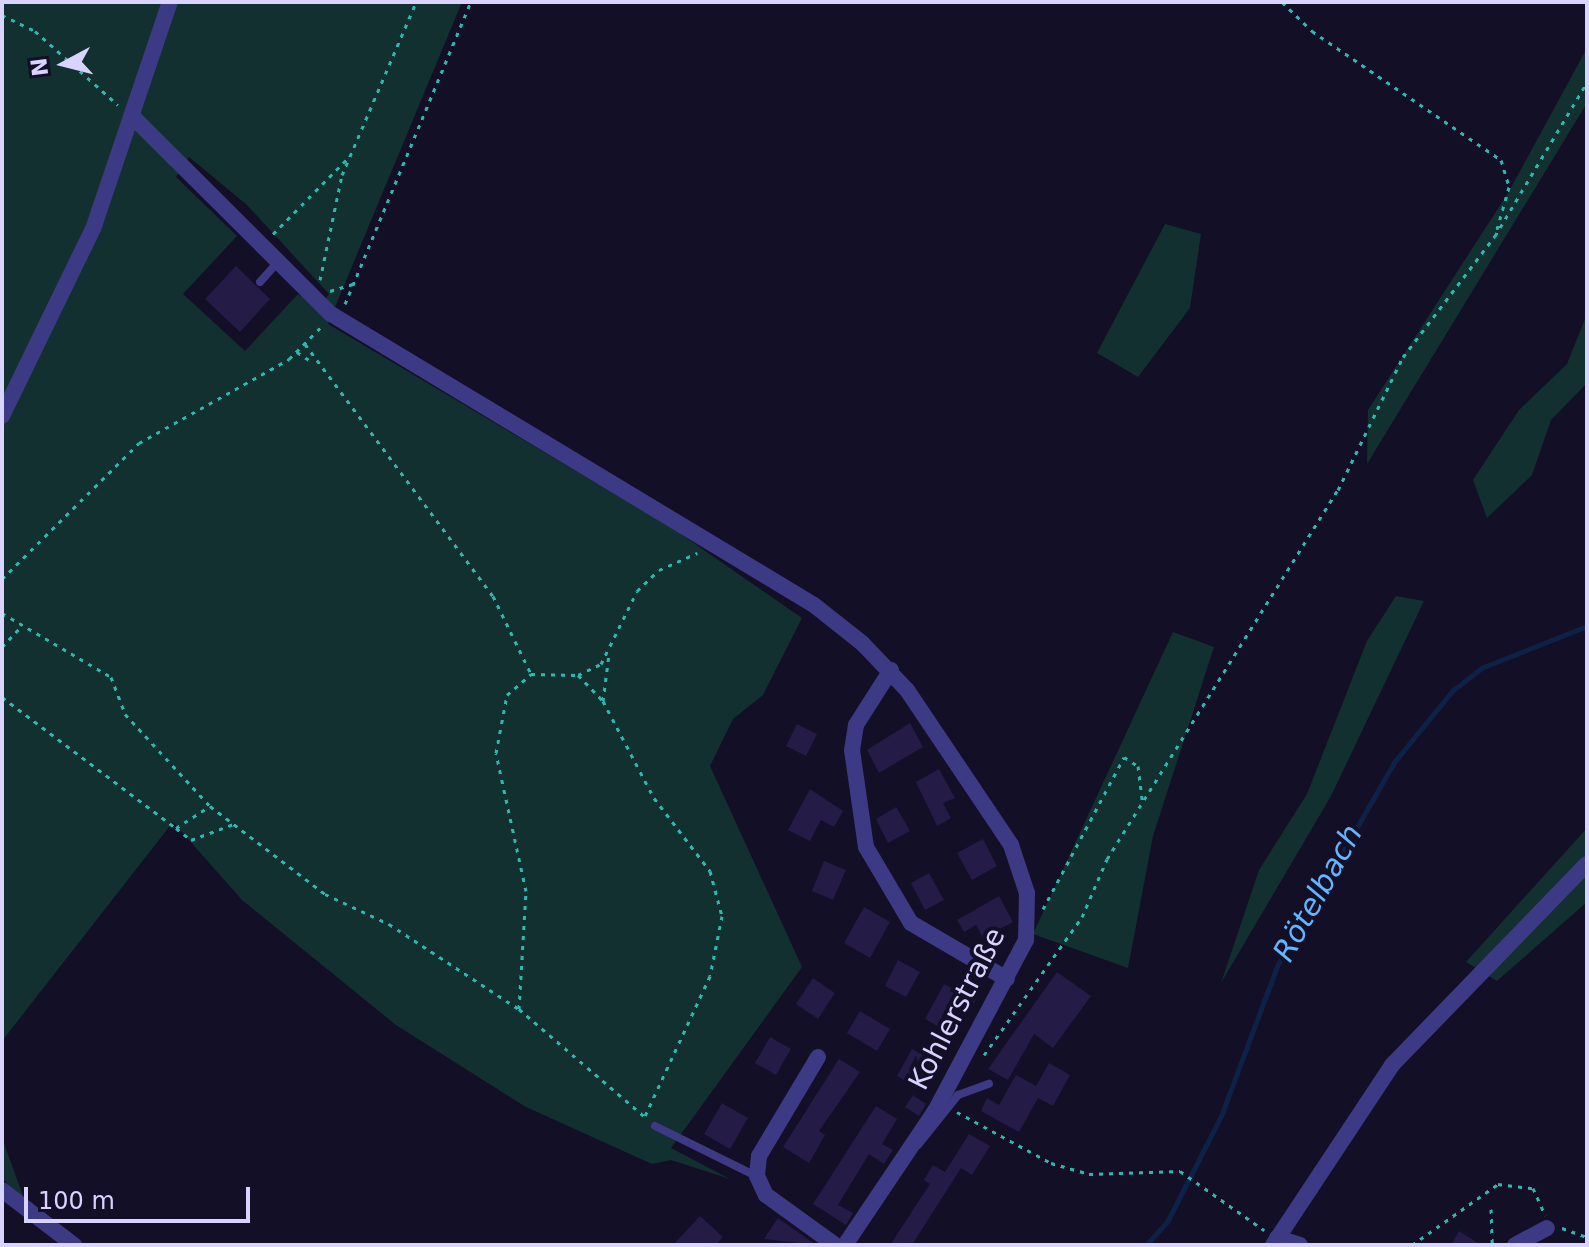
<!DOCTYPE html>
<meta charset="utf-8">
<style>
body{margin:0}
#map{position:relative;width:1589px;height:1247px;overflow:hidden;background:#130f26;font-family:"DejaVu Sans",sans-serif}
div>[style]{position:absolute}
.green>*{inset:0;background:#12302f}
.stream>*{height:5px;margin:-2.5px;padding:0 2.5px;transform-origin:2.5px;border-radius:2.5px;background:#0c2248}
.building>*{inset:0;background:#241b47}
.path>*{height:3px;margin-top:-1.5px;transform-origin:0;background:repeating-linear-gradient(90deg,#2fb8b0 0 4px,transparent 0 10px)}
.service>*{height:8px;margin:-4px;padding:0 4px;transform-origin:4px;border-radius:4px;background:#3d3a85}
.minor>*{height:16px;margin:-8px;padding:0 8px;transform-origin:8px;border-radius:8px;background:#3d3a85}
span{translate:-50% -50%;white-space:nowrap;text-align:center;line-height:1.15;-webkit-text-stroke:8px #130f26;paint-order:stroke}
.street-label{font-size:28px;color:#d9d4ff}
.water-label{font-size:30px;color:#62b6ff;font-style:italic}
.frame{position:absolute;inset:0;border:4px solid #d9d4ff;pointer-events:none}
.north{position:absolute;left:24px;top:24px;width:80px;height:80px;-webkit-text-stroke:6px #130f26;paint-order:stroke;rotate:263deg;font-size:22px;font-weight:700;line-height:32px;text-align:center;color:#d9d4ff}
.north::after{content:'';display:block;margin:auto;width:28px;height:36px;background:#d9d4ff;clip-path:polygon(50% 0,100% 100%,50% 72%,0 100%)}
.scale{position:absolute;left:24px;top:1187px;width:226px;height:36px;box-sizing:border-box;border:4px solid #d9d4ff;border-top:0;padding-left:10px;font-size:24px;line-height:28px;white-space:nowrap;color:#d9d4ff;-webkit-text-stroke:6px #130f26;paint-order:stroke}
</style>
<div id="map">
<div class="green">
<div style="clip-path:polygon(evenodd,2px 2px,462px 2px,328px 324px,675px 530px,802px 618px,763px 695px,733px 719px,710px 766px,802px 967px,671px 1148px,730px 1179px,671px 1160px,652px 1164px,526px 1107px,396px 1025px,242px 900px,173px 822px,2px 1041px,2px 2px,189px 157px,247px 205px,329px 294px,319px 307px,298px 294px,245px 351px,183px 294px,237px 236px,176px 177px,189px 157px)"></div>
<div style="clip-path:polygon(1587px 48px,1587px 103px,1367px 464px,1368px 410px,1508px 193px)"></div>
<div style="clip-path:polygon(1165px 224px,1201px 234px,1190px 308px,1138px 377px,1097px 353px)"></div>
<div style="clip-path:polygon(1587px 314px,1587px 383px,1551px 420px,1532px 475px,1487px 518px,1473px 480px,1519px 410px,1567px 364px)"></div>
<div style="clip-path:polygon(1396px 596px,1424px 601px,1331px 796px,1221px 983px,1259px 870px,1307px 794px,1367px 641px)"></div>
<div style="clip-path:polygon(1173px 632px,1214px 647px,1153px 836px,1128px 968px,1033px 934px)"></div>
<div style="clip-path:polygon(1587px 828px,1587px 902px,1497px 981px,1466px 962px)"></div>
<div style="clip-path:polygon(2px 1138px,26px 1204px,2px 1178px)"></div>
</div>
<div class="stream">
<div style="left:1146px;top:1245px;width:31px;rotate:-48deg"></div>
<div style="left:1167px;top:1222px;width:119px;rotate:-63deg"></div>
<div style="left:1221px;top:1116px;width:160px;rotate:-69.5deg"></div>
<div style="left:1277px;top:966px;width:237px;rotate:-60.1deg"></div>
<div style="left:1395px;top:761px;width:90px;rotate:-50.8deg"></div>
<div style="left:1452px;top:691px;width:37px;rotate:-38deg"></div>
<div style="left:1481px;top:668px;width:114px;rotate:-21.6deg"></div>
</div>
<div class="building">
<div style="clip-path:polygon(236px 266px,270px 299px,240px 332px,205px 299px)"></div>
<div style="clip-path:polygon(910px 723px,923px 747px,879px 773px,867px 750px)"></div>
<div style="clip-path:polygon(797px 724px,817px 734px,806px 756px,786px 746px)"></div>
<div style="clip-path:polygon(939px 769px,955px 798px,943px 803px,951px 818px,937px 826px,916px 782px)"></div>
<div style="clip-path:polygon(810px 789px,843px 811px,834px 827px,821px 820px,810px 841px,788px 830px)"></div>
<div style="clip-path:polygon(896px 807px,910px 831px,888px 843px,876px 819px)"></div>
<div style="clip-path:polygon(983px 839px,997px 866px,972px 880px,957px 853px)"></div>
<div style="clip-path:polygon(824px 861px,846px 870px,833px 900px,812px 891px)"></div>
<div style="clip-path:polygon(929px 873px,944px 900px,925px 910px,911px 883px)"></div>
<div style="clip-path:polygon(999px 896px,1013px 922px,983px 938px,976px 925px,964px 932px,957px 920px)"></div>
<div style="clip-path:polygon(864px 907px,890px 922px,870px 958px,844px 943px)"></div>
<div style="clip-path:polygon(898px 960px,920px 972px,906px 997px,885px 986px)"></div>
<div style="clip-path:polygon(1057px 972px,1091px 996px,1053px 1048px,1034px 1034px,1008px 1080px,988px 1069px)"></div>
<div style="clip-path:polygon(813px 978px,835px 993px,818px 1019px,796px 1004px)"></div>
<div style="clip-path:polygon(944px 984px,975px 1001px,955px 1036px,925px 1019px)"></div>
<div style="clip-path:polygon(860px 1011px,890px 1029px,877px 1051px,847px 1033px)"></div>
<div style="clip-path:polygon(770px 1037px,791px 1049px,776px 1075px,755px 1063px)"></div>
<div style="clip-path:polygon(912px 1049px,937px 1064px,922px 1091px,897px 1076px)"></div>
<div style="clip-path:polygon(839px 1059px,860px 1072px,819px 1131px,825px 1135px,809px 1163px,783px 1147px)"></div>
<div style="clip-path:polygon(1049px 1063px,1070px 1075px,1053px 1106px,1038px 1098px,1019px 1132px,981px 1111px,987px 1098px,999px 1105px,1016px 1075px,1036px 1086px)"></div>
<div style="clip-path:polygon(913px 1095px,926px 1104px,919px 1116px,905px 1107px)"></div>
<div style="clip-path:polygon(722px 1103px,748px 1118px,730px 1149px,704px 1134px)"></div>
<div style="clip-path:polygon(876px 1106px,897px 1119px,882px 1144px,893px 1150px,884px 1164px,869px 1154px,838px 1205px,853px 1213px,846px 1225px,813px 1204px)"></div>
<div style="clip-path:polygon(969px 1134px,990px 1146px,972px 1175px,961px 1168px,912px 1245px,890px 1245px,930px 1184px,924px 1180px,933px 1165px,945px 1172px)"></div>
<div style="clip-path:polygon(700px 1216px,723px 1237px,716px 1245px,673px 1245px)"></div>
<div style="clip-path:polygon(778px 1218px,812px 1242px,816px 1245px,764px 1239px)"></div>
<div style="clip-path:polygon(1459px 1231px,1481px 1245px,1451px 1245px)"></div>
</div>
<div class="path">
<div style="left:1282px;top:2px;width:42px;rotate:44deg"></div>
<div style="left:1312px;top:31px;width:229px;rotate:34.3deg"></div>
<div style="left:1501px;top:160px;width:28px;rotate:73deg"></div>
<div style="left:1509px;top:187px;width:44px;rotate:105.9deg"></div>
<div style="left:2px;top:15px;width:37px;rotate:26deg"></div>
<div style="left:35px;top:31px;width:111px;rotate:41.7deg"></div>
<div style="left:273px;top:234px;width:104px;rotate:-45.4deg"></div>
<div style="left:320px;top:280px;width:107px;rotate:-78.2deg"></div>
<div style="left:342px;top:175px;width:188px;rotate:-66.8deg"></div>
<div style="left:330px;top:291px;width:24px;rotate:-17deg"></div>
<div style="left:345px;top:304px;width:327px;rotate:-67.4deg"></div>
<div style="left:305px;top:344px;width:314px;rotate:53.3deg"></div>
<div style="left:493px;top:596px;width:87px;rotate:64deg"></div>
<div style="left:297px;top:352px;width:18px;rotate:34deg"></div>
<div style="left:2px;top:579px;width:193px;rotate:-44.8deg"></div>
<div style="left:139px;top:443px;width:172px;rotate:-29.2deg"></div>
<div style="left:289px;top:359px;width:47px;rotate:-45deg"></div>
<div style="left:2px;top:613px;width:126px;rotate:30.4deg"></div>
<div style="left:111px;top:677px;width:40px;rotate:69deg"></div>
<div style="left:125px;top:714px;width:124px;rotate:47.3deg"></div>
<div style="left:2px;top:647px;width:25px;rotate:-47deg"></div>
<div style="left:578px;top:675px;width:36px;rotate:46deg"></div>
<div style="left:603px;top:701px;width:110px;rotate:62.3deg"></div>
<div style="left:654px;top:798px;width:92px;rotate:52.5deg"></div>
<div style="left:710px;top:871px;width:47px;rotate:75.1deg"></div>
<div style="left:722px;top:916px;width:61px;rotate:101.3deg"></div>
<div style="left:710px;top:976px;width:154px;rotate:114.9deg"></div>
<div style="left:2px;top:697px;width:218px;rotate:37deg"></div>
<div style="left:176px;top:828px;width:40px;rotate:-32.9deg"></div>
<div style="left:210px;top:806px;width:145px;rotate:37.4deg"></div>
<div style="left:325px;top:894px;width:71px;rotate:25.1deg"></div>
<div style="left:389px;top:924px;width:155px;rotate:33.2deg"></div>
<div style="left:519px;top:1009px;width:167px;rotate:40.6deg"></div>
<div style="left:603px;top:701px;width:47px;rotate:-82.7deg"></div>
<div style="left:176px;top:828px;width:19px;rotate:39deg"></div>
<div style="left:191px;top:840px;width:48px;rotate:-20.7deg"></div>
<div style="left:1043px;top:909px;width:172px;rotate:-61.9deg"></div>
<div style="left:1124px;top:757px;width:17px;rotate:33deg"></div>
<div style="left:1138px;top:766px;width:35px;rotate:83deg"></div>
<div style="left:519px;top:1009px;width:118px;rotate:-86.6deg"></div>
<div style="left:526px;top:891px;width:141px;rotate:-102.3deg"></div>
<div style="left:496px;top:753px;width:59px;rotate:-79.3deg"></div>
<div style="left:507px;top:695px;width:32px;rotate:-41deg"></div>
<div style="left:531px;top:674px;width:47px;rotate:1.2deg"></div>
<div style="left:578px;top:675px;width:25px;rotate:-26deg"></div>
<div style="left:601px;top:664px;width:81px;rotate:-63.7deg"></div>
<div style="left:637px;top:591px;width:30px;rotate:-44deg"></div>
<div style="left:659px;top:570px;width:42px;rotate:-24.1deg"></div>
<div style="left:984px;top:1055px;width:169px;rotate:-54.6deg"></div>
<div style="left:1082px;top:917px;width:63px;rotate:-66.7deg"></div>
<div style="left:1107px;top:859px;width:435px;rotate:-58deg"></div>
<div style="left:1338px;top:490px;width:148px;rotate:-64deg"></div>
<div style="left:1403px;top:357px;width:152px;rotate:-52.8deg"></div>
<div style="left:1495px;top:236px;width:179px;rotate:-59.1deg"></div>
<div style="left:957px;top:1112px;width:107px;rotate:28.5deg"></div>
<div style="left:1051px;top:1163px;width:40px;rotate:16deg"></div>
<div style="left:1089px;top:1174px;width:91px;rotate:-1.9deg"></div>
<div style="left:1180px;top:1171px;width:103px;rotate:35.1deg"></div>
<div style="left:1491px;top:1209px;width:36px;rotate:88deg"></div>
<div style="left:1562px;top:1228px;width:27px;rotate:20deg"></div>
<div style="left:1412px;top:1245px;width:105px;rotate:-35.3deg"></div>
<div style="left:1498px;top:1184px;width:35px;rotate:7deg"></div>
<div style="left:1533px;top:1188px;width:30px;rotate:66deg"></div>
</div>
<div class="service">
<div style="left:260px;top:282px;width:28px;rotate:-48deg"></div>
<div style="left:655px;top:1126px;width:113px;rotate:26.3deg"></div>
<div style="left:918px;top:1145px;width:64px;rotate:-51.3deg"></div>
<div style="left:958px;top:1095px;width:33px;rotate:-20deg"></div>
</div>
<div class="minor">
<div style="left:135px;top:119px;width:276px;rotate:44.9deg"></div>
<div style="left:331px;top:314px;width:564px;rotate:31.07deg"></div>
<div style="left:814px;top:605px;width:61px;rotate:38.4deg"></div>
<div style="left:862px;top:643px;width:65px;rotate:46.2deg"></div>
<div style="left:907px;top:690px;width:187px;rotate:56.1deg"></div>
<div style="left:1011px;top:845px;width:51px;rotate:71.6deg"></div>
<div style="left:1027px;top:893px;width:47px;rotate:91.2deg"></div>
<div style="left:1026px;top:940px;width:194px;rotate:118deg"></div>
<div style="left:935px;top:1111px;width:161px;rotate:123.9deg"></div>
<div style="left:2px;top:416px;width:208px;rotate:-64.1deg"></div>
<div style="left:93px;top:229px;width:240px;rotate:-71.3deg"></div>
<div style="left:891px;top:670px;width:65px;rotate:122.5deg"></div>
<div style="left:856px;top:725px;width:25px;rotate:99deg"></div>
<div style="left:852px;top:750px;width:98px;rotate:81.8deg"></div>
<div style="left:866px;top:847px;width:88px;rotate:59.4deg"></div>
<div style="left:911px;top:923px;width:111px;rotate:30.3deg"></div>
<div style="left:818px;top:1057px;width:115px;rotate:120.8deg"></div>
<div style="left:759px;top:1156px;width:20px;rotate:96deg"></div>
<div style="left:757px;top:1176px;width:21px;rotate:65deg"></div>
<div style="left:766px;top:1195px;width:85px;rotate:35.9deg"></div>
<div style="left:2px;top:1190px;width:91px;rotate:37.4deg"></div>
<div style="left:1277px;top:1238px;width:24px;rotate:17deg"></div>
<div style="left:1273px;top:1245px;width:216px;rotate:-56.5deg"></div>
<div style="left:1392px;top:1065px;width:280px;rotate:-45.9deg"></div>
<div style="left:1515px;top:1245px;width:36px;rotate:-28deg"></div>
</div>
<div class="street-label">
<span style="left:957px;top:1009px;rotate:-63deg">Kohlerstraße</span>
</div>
<div class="water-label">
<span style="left:1318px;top:893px;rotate:-61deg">Rötelbach</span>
</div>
<div class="frame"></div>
<div class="north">N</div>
<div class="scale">100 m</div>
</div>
